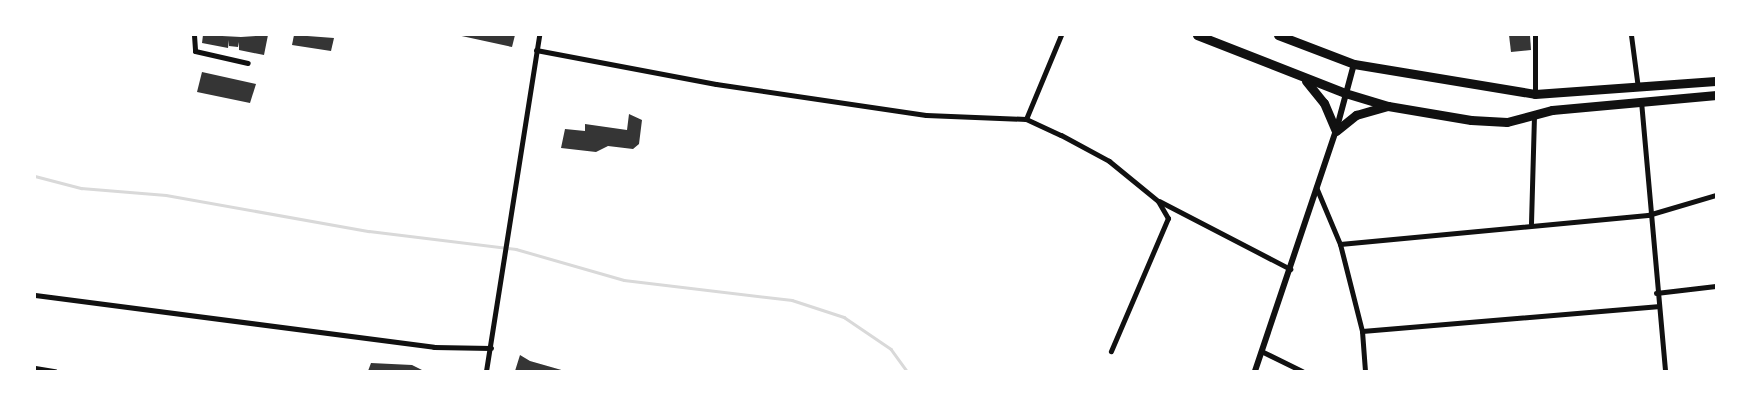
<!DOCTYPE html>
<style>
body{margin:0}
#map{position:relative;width:1751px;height:406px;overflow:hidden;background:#fff;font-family:Raleway,sans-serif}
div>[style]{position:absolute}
.stream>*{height:2.5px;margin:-1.25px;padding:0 1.25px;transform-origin:1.25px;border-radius:1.25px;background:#d9d9d9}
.building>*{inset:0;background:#353535}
.minor>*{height:5px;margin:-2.5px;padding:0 2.5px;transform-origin:2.5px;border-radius:2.5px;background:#111}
.tertiary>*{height:6px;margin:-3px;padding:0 3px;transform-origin:3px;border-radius:3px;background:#111}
.primary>*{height:9px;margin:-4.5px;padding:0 4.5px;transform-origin:4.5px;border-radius:4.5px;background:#111}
span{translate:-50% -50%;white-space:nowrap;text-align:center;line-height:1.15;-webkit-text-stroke:4.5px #fff;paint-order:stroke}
.frame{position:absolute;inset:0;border:36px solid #fff;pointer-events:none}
</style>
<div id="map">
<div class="stream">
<div style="left:35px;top:176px;width:48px;rotate:14.6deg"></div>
<div style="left:81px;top:188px;width:85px;rotate:4.7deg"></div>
<div style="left:166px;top:195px;width:206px;rotate:10.1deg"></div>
<div style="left:369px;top:231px;width:148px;rotate:7deg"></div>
<div style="left:516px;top:249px;width:112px;rotate:16deg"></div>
<div style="left:624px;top:280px;width:169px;rotate:6.8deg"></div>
<div style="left:792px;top:300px;width:55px;rotate:18.1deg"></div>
<div style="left:844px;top:317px;width:57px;rotate:34.2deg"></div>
<div style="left:891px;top:349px;width:27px;rotate:54deg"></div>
</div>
<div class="building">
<div style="clip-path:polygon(203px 35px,241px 37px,268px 35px,264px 55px,239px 50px,239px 42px,238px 47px,229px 46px,229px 40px,228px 48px,202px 43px)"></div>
<div style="clip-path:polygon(294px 35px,334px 38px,331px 51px,292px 45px)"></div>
<div style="clip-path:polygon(457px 35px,515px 35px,512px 47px)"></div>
<div style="clip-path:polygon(1509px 35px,1530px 35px,1531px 50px,1511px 52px)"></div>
<div style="clip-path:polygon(202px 72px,256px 84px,250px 103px,197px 92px)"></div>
<div style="clip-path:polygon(629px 114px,642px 120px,639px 144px,633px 149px,608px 146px,596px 152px,561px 148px,565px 129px,585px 131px,585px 124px,627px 130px)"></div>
<div style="clip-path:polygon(520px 355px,530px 361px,565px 371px,515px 371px)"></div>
<div style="clip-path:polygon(371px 363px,412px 365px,424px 371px,368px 371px)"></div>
</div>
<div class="minor">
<div style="left:194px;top:35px;width:16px;rotate:86deg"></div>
<div style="left:195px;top:51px;width:54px;rotate:12.8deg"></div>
<div style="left:1535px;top:35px;width:59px;rotate:90deg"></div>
<div style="left:1631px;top:35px;width:53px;rotate:82.5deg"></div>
<div style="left:536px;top:50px;width:183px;rotate:10.7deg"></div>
<div style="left:716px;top:84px;width:212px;rotate:8.4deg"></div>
<div style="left:926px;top:115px;width:100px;rotate:2.3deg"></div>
<div style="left:1026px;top:119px;width:38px;rotate:25deg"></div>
<div style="left:1061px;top:135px;width:55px;rotate:28.4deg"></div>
<div style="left:1109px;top:161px;width:63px;rotate:39.2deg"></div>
<div style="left:1158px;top:201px;width:20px;rotate:60deg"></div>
<div style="left:1168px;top:218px;width:145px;rotate:113.2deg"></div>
<div style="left:1641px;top:101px;width:271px;rotate:84.9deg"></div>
<div style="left:1026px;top:119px;width:91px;rotate:-67.4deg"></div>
<div style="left:1316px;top:187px;width:62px;rotate:67.2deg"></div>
<div style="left:1340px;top:244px;width:90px;rotate:75.8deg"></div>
<div style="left:1362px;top:331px;width:40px;rotate:85.7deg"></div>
<div style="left:1159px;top:201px;width:148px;rotate:27.4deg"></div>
<div style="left:1531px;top:223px;width:109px;rotate:-88.4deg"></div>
<div style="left:1340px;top:244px;width:309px;rotate:-5.4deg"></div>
<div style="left:1648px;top:215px;width:71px;rotate:-16.4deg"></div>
<div style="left:1656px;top:293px;width:60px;rotate:-6.7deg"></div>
<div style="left:35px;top:295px;width:402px;rotate:7.4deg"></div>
<div style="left:434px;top:347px;width:57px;rotate:1deg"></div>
<div style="left:1362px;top:331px;width:296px;rotate:-4.8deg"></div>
<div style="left:1261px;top:351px;width:46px;rotate:26deg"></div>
<div style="left:35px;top:368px;width:20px;rotate:9deg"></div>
<div style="left:486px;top:371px;width:340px;rotate:-81deg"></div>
</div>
<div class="tertiary">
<div style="left:1255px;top:371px;width:253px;rotate:-71.4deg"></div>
<div style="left:1336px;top:131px;width:69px;rotate:-75deg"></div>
</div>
<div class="primary">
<div style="left:1197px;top:35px;width:159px;rotate:21.4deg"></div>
<div style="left:1345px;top:93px;width:45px;rotate:16.8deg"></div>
<div style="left:1388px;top:106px;width:84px;rotate:9.6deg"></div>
<div style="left:1471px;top:120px;width:36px;rotate:3deg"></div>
<div style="left:1507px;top:122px;width:47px;rotate:-14.9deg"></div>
<div style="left:1552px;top:110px;width:165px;rotate:-5.2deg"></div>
<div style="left:1278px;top:35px;width:81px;rotate:20.9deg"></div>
<div style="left:1354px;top:64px;width:183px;rotate:9.4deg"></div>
<div style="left:1535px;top:94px;width:181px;rotate:-4.1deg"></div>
<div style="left:1306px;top:81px;width:28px;rotate:51deg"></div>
<div style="left:1324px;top:103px;width:30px;rotate:67deg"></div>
<div style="left:1336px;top:131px;width:26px;rotate:-39deg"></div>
<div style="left:1356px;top:115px;width:33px;rotate:-16deg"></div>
</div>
<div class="frame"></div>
</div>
